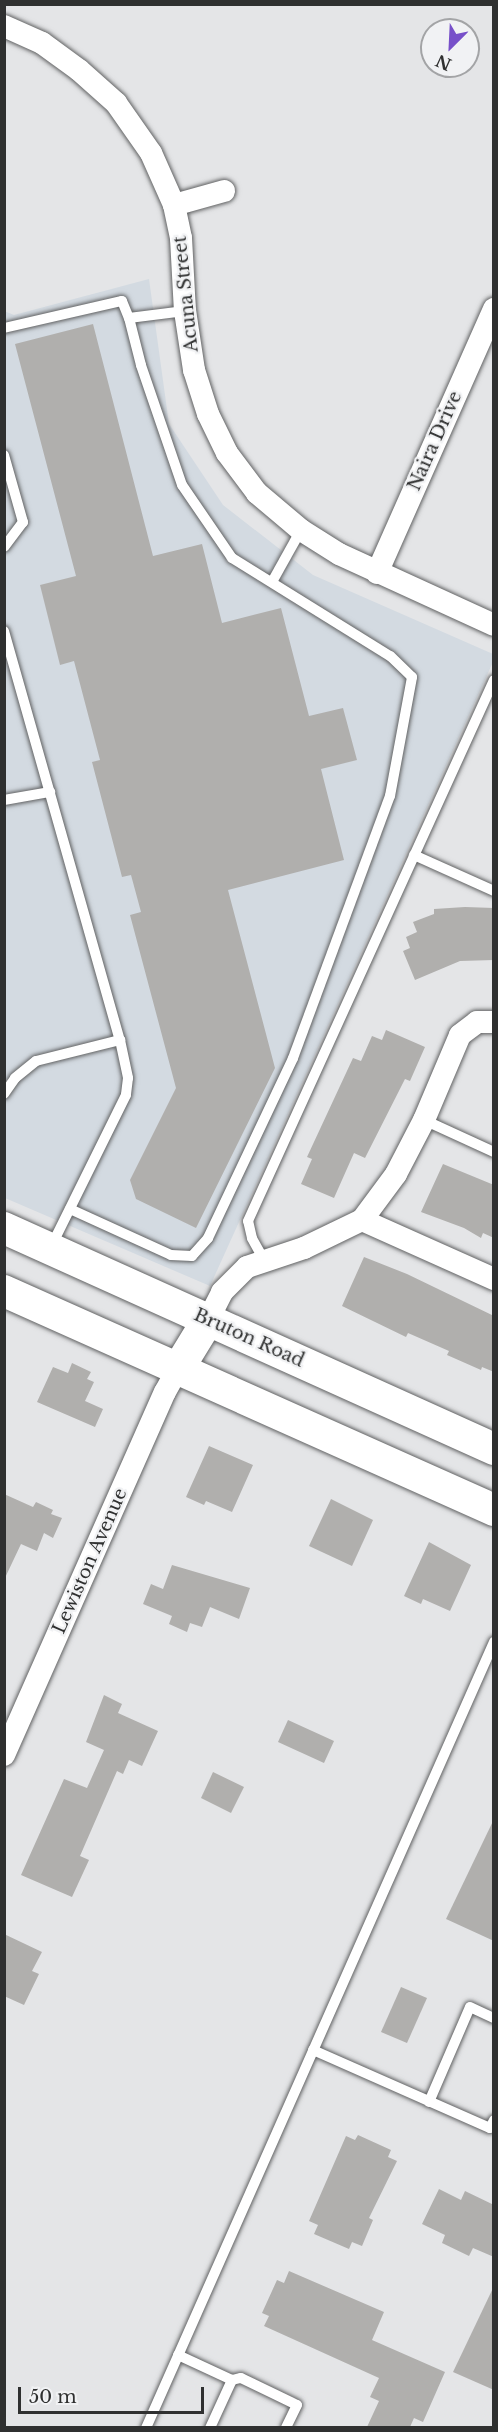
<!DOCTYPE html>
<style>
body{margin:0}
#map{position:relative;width:498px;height:2432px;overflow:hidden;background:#e4e5e7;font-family:"Libre Baskerville",serif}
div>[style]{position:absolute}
.built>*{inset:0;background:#d3dae1}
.building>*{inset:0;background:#b0afad}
.roads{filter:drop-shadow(0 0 2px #616263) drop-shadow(0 0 2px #616263)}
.lane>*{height:10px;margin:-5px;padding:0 5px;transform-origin:5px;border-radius:5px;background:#fff}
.street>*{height:22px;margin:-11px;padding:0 11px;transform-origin:11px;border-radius:11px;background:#fff}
.secondary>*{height:32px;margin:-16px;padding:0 16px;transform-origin:16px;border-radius:16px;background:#fff}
span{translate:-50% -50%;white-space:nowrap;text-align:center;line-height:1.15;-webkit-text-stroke:4.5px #f1f2f4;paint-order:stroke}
.street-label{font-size:18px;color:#2f3030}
.frame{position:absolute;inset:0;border:6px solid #2f3030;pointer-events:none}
.north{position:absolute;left:420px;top:18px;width:60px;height:60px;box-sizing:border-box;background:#f1f2f4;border:2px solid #a3a4a6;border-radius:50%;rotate:204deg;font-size:16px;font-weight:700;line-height:24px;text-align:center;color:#2f3030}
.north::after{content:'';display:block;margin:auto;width:21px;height:27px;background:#7750c9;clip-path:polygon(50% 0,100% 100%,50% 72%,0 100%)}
.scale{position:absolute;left:18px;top:2387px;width:186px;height:27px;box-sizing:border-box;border:3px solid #2f3030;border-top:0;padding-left:8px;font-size:18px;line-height:21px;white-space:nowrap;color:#2f3030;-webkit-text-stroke:4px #f1f2f4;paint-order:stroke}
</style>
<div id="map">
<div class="built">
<div style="clip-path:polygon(149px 279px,169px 424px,223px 505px,313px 575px,493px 654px,493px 662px,210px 1286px,5px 1198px,4px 311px,14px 315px)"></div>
</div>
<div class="building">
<div style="clip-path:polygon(93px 324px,153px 556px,202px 544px,222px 623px,281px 608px,309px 716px,343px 708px,357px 760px,321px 769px,344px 860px,228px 890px,275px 1068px,196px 1228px,136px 1199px,130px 1180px,176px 1088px,130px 915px,141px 912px,131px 875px,122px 877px,92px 762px,100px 760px,74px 661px,60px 665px,40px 585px,76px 576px,15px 344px)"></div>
<div style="clip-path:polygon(465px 907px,494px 908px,494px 960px,460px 961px,415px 980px,403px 951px,410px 948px,406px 937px,417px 932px,413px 922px,434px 914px,434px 909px)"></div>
<div style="clip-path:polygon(386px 1030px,425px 1047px,410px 1081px,405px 1079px,365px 1158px,354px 1153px,334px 1198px,301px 1184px,312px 1159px,307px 1157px,353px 1058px,361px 1061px,372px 1036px,382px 1040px)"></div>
<div style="clip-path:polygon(443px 1164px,494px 1185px,494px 1238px,483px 1233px,481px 1238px,464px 1228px,421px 1212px)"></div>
<div style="clip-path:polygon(364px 1257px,407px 1274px,494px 1316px,494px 1372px,482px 1367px,481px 1370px,447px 1355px,449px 1351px,408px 1333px,406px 1337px,342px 1306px)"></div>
<div style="clip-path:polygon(72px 1363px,91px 1372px,87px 1379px,94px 1382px,85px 1401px,103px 1409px,95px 1427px,37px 1402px,53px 1367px,68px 1373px)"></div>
<div style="clip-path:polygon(209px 1446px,253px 1465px,232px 1512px,206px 1501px,204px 1505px,186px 1497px)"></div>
<div style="clip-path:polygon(4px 1494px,33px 1507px,36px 1502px,53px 1510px,51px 1514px,62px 1518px,53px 1538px,44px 1533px,37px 1551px,21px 1544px,4px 1580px)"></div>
<div style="clip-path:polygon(331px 1499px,373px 1520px,352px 1566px,309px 1546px)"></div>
<div style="clip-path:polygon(429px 1542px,471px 1565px,450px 1611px,423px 1599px,421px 1604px,404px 1596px)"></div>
<div style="clip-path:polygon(172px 1565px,250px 1588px,239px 1619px,210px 1607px,202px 1627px,190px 1623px,187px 1632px,169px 1624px,172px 1616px,143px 1604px,151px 1584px,163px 1589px)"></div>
<div style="clip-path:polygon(104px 1695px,122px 1704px,118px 1713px,158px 1731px,142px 1766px,129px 1760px,123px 1774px,117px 1771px,80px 1856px,89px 1860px,72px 1897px,21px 1875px,64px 1779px,87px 1788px,104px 1750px,86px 1742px)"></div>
<div style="clip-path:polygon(288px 1720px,334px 1741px,324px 1763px,278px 1742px)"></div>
<div style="clip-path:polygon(213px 1772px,244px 1787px,231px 1813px,201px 1798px)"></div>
<div style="clip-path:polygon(494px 1819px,494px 1941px,446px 1919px)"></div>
<div style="clip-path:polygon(4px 1934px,42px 1952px,32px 1971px,39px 1974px,24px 2005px,4px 1996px)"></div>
<div style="clip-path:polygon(401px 1987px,427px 1998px,407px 2043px,381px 2032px)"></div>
<div style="clip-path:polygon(358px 2135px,391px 2150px,388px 2157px,397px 2161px,369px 2218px,373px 2220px,362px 2246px,352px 2242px,349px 2249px,314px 2234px,318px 2225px,309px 2221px,346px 2136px,355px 2140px)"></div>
<div style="clip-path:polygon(439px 2189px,461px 2200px,465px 2191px,494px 2205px,494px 2257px,473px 2248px,469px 2256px,442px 2243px,445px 2235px,422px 2224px)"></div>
<div style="clip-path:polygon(289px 2271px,384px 2312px,372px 2340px,445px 2372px,423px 2422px,414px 2418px,410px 2427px,367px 2427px,379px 2401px,370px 2397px,379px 2378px,264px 2326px,269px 2316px,262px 2313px,277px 2280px,284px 2283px)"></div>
<div style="clip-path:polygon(494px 2286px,494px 2390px,453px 2372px)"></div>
</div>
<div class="roads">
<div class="lane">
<div style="left:4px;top:328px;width:121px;rotate:-12.9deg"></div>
<div style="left:122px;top:301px;width:18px;rotate:68deg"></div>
<div style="left:4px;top:455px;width:70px;rotate:74.2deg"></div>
<div style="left:23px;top:522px;width:31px;rotate:127deg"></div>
<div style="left:272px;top:582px;width:60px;rotate:-60.9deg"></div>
<div style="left:4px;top:631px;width:425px;rotate:74.2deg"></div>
<div style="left:120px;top:1040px;width:39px;rotate:78deg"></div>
<div style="left:128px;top:1078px;width:17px;rotate:97deg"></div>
<div style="left:126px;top:1095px;width:169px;rotate:116.3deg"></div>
<div style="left:4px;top:800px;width:47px;rotate:-9.9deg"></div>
<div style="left:414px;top:855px;width:88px;rotate:24.2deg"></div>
<div style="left:4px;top:1094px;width:19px;rotate:-55deg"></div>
<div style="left:15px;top:1078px;width:27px;rotate:-39deg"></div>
<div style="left:36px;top:1061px;width:87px;rotate:-14deg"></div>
<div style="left:424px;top:1120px;width:77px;rotate:24.6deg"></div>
<div style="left:70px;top:1209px;width:111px;rotate:24.5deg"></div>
<div style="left:171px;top:1255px;width:21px;rotate:3deg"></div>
<div style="left:192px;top:1256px;width:24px;rotate:-48deg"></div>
<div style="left:208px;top:1238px;width:199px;rotate:-64.7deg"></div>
<div style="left:293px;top:1058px;width:279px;rotate:-69.7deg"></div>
<div style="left:390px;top:796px;width:121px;rotate:-79.5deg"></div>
<div style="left:412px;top:677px;width:30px;rotate:-136deg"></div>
<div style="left:390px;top:656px;width:186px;rotate:-148.2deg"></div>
<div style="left:232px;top:558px;width:88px;rotate:-124.4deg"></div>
<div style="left:182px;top:485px;width:127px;rotate:-108.9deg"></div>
<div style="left:141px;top:365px;width:49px;rotate:-104.3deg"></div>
<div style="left:129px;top:318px;width:56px;rotate:-7.1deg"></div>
<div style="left:264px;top:1260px;width:25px;rotate:-119deg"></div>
<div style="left:252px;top:1238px;width:17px;rotate:-103deg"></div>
<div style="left:248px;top:1221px;width:594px;rotate:-65.55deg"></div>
<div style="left:313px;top:2050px;width:193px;rotate:23.8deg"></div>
<div style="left:490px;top:2128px;width:9px;rotate:-63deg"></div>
<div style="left:429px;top:2102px;width:103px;rotate:-66.7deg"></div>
<div style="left:470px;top:2007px;width:26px;rotate:25deg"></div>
<div style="left:178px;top:2355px;width:60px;rotate:24.8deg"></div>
<div style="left:232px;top:2380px;width:9px;rotate:-13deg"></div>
<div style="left:241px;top:2378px;width:62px;rotate:25.7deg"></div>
<div style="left:297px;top:2405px;width:25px;rotate:116deg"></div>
<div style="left:146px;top:2428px;width:860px;rotate:-66.12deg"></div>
<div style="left:210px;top:2428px;width:53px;rotate:-65.4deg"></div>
</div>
<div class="street">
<div style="left:4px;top:26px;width:42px;rotate:24.1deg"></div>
<div style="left:42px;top:43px;width:46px;rotate:36.1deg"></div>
<div style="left:79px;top:70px;width:50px;rotate:41.7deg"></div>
<div style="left:116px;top:103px;width:61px;rotate:55deg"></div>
<div style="left:151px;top:153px;width:57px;rotate:66.1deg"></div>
<div style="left:174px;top:205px;width:34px;rotate:78deg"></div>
<div style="left:181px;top:238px;width:73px;rotate:86.9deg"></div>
<div style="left:185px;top:311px;width:60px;rotate:81.3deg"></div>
<div style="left:194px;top:370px;width:46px;rotate:72.3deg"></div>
<div style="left:208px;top:414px;width:43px;rotate:64deg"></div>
<div style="left:227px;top:453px;width:50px;rotate:53.1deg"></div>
<div style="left:257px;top:493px;width:57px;rotate:40.1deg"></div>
<div style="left:301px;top:530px;width:45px;rotate:32.3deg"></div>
<div style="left:339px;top:554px;width:170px;rotate:24.6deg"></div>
<div style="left:174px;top:205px;width:52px;rotate:-15.6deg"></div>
<div style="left:377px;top:573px;width:289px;rotate:-66.1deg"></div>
<div style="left:362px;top:1220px;width:145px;rotate:24.1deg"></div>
<div style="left:208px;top:1320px;width:31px;rotate:-63deg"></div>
<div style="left:222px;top:1292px;width:35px;rotate:-45deg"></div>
<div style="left:247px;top:1267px;width:60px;rotate:-18.4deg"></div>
<div style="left:304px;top:1248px;width:64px;rotate:-25.8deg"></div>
<div style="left:362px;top:1220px;width:57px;rotate:-53.5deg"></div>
<div style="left:396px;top:1174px;width:61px;rotate:-62.6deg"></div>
<div style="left:424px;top:1120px;width:92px;rotate:-67deg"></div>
<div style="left:460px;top:1035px;width:21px;rotate:-37deg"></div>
<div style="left:477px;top:1022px;width:17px"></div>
<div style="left:4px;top:1755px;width:397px;rotate:-66.1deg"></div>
<div style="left:165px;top:1392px;width:26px;rotate:-61deg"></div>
</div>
<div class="secondary">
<div style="left:4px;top:1228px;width:538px;rotate:24.28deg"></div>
<div style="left:4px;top:1291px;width:537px;rotate:24.08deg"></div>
<div style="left:178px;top:1369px;width:57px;rotate:-58.5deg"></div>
</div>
</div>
<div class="street-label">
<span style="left:186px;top:294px;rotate:-96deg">Acuna Street</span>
<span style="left:435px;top:441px;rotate:-66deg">Naira Drive</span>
<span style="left:249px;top:1338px;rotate:24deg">Bruton Road</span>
<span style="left:90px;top:1561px;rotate:-66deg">Lewiston Avenue</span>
</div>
<div class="frame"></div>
<div class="north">N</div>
<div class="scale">50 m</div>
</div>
